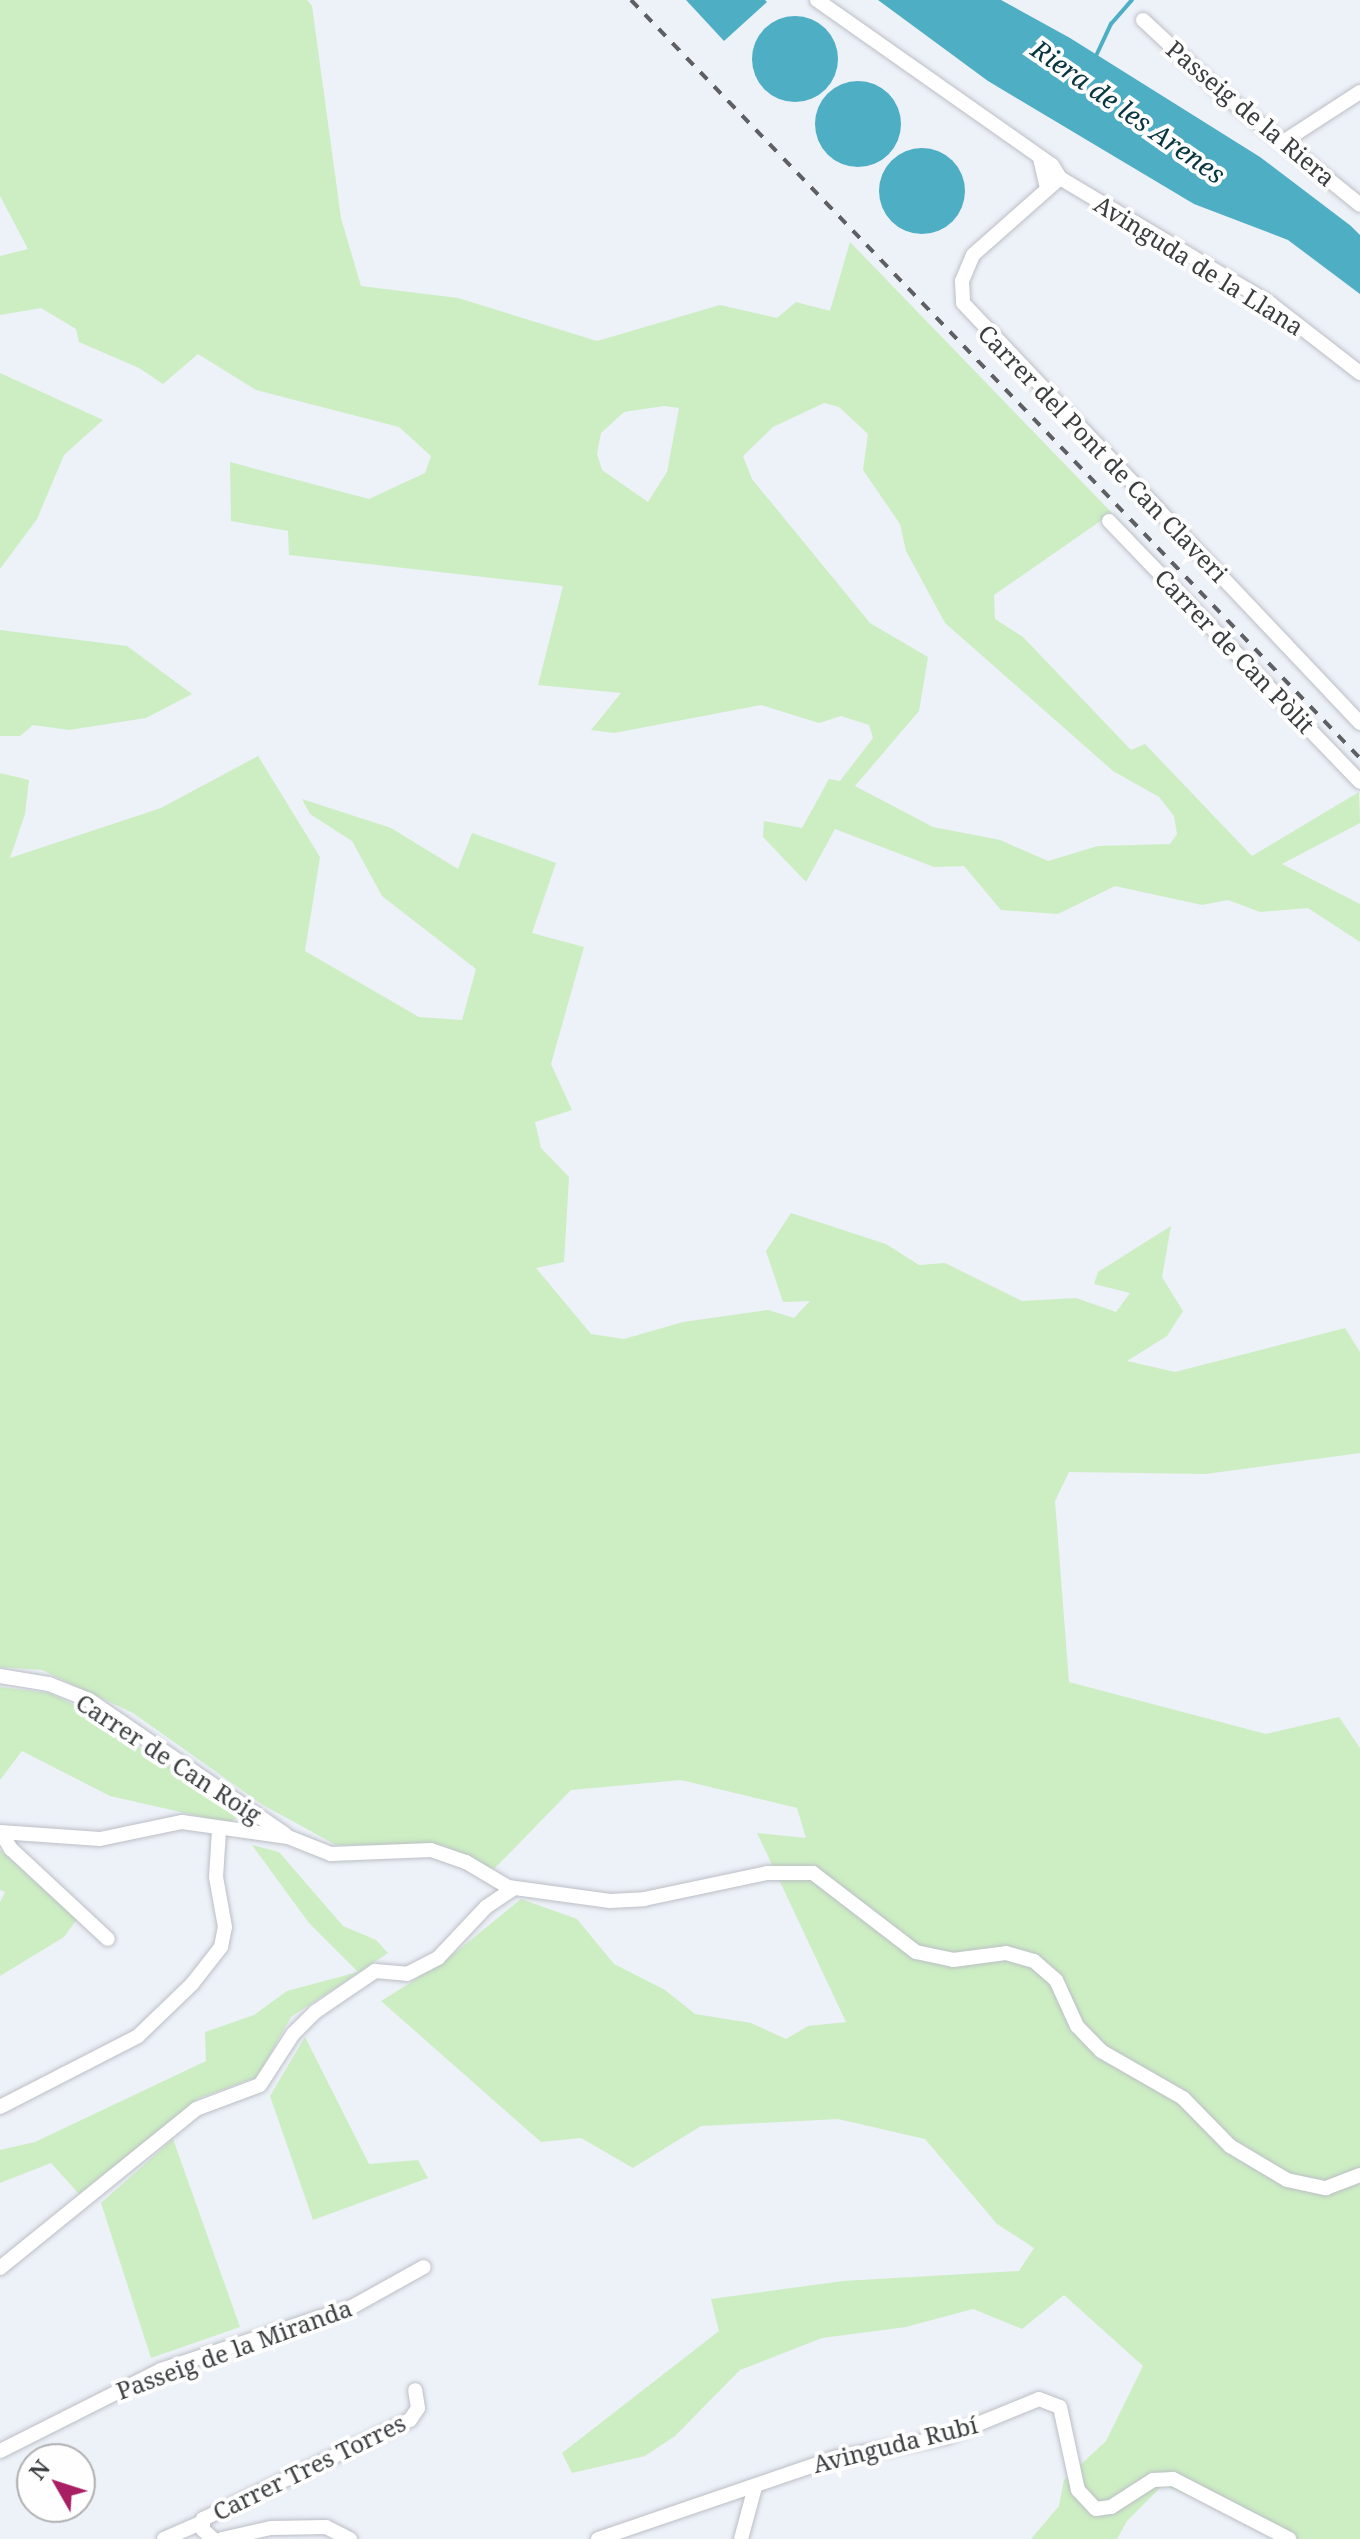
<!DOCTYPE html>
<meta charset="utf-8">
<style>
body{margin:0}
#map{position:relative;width:1360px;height:2539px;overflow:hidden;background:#edf1f8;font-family:"Noto Serif",serif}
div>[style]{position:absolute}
.green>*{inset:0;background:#cdeec3}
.water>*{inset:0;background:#4eaec4}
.round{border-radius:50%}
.stream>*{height:4px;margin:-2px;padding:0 2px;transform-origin:2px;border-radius:2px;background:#4eaec4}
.roads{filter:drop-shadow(0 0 2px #bbbfc5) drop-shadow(0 0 2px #bbbfc5)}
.street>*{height:14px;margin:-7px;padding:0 7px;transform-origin:7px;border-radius:7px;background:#fff}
.rail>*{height:4px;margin-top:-2px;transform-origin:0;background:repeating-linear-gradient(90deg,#5d5f62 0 10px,transparent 0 20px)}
span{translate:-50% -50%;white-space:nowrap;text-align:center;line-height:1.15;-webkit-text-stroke:8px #fefefe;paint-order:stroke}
.street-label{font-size:24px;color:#3b3d3f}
.water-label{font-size:26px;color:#07363f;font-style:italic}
.north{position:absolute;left:16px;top:2443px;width:80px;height:80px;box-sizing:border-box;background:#fefefe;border:2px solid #b0b1b2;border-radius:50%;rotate:309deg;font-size:22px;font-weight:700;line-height:32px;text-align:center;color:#3b3d3f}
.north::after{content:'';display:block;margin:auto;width:28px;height:36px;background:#a91f64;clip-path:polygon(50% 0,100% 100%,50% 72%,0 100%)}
</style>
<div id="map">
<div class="green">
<div style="clip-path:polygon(evenodd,0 0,307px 0,312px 6px,341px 218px,361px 286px,458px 298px,597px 341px,720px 305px,777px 318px,796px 302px,830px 311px,850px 242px,1112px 513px,994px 595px,995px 619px,1023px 637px,1131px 750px,1145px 744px,1252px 856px,1359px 792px,1360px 823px,1282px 864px,1360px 904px,1360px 942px,1308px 908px,1260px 912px,1228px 900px,1202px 905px,1115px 886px,1058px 914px,1001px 910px,964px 866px,934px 867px,835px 829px,806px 882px,763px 837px,764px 821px,802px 828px,829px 779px,840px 781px,873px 738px,869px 725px,841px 716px,819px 723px,761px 705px,614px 733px,591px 730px,621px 693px,538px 685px,563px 586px,289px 555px,288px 531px,231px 521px,230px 462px,369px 499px,425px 473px,431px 456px,399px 427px,256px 390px,198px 354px,163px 384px,139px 368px,79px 342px,76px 329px,41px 308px,0 315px,0 256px,28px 249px,0 196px,0 0,824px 403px,839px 407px,868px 434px,863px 470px,900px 524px,906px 551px,945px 623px,1113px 771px,1159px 797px,1174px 816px,1177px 834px,1170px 844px,1098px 846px,1048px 861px,1000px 840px,933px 827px,855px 786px,919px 711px,928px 657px,870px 623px,752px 479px,743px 456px,773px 427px,824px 403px,0 0,664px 406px,679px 408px,667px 472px,648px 502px,602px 470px,597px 454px,601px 433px,624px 412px,664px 406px)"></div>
<div style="clip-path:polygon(0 373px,103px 420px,64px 455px,37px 519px,0 569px)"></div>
<div style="clip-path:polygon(0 630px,127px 646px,192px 694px,146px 718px,69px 730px,33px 725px,20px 736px,0 736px)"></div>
<div style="clip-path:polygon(258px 756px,320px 857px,305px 951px,419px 1017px,462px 1020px,476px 969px,382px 896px,352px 841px,310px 814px,302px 799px,391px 828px,458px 869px,472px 833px,556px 863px,532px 933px,584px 947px,551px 1064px,572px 1110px,535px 1122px,541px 1148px,569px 1177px,564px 1262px,536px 1268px,591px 1334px,624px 1339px,683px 1322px,768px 1310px,794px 1318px,810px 1301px,783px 1302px,766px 1251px,791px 1213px,886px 1244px,919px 1265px,945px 1263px,1022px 1301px,1076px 1298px,1116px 1312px,1130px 1293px,1094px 1284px,1098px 1272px,1171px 1226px,1162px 1277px,1183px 1311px,1167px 1336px,1127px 1361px,1175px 1372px,1345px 1328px,1360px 1352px,1360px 1453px,1206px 1474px,1069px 1472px,1055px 1501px,1069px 1682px,1266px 1734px,1339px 1717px,1360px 1748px,1360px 2539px,1297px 2539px,1163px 2485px,1127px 2521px,1117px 2539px,1031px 2539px,1059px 2506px,1064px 2480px,1106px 2441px,1143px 2366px,1064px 2295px,1022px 2329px,973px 2309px,906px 2327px,822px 2338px,740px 2370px,675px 2436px,645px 2456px,572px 2473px,562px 2453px,719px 2331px,711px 2299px,843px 2281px,1019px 2271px,1034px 2248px,997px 2224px,925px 2139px,838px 2119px,701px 2126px,633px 2168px,581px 2138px,541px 2142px,381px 2001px,445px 1961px,521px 1899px,577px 1919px,614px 1964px,665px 1990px,695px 2014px,751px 2023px,786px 2039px,808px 2026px,846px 2022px,757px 1833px,806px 1838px,797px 1808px,681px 1780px,571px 1790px,494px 1869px,443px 1845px,336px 1845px,263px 1805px,133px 1713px,42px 1670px,0 1667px,0 773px,29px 780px,25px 814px,10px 858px,161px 808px)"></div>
<div style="clip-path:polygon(0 1687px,49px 1693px,73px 1704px,233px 1808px,237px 1818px,229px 1823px,110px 1796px,22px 1751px,0 1780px)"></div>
<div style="clip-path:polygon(252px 1845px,279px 1852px,343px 1926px,376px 1940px,388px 1953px,291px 2017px,257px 2077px,199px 2098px,79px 2194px,51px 2163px,0 2183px,0 2150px,35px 2142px,206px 2061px,205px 2032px,254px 2015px,287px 1991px,358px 1972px,309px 1923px)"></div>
<div style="clip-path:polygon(0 1850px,77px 1919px,64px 1937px,0 1976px,0 1902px,5px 1892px,0 1890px)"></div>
<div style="clip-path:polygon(305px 2037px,369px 2164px,418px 2160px,428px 2178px,313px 2220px,270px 2096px)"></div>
<div style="clip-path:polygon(173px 2139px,240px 2327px,151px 2358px,101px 2203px)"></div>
</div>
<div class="water">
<div style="clip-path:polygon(686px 0,765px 0,767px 2px,724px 41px)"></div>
<div style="clip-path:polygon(878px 0,1001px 0,1070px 38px,1260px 157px,1351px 226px,1360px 235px,1360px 294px,1288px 240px,1194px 204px,988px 81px)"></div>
<div class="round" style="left:752px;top:16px;width:86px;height:86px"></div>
<div class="round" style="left:815px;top:81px;width:86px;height:86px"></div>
<div class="round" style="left:879px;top:148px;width:86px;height:86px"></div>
</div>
<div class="stream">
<div style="left:1095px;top:58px;width:38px;rotate:-65deg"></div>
<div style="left:1111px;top:24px;width:32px;rotate:-49deg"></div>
</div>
<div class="roads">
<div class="street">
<div style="left:817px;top:0;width:287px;rotate:35.1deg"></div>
<div style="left:1052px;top:165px;width:15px;rotate:58deg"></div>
<div style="left:1060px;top:178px;width:246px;rotate:30.8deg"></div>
<div style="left:1271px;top:304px;width:113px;rotate:37.8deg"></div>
<div style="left:1143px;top:20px;width:101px;rotate:43deg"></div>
<div style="left:1217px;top:89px;width:184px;rotate:39deg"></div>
<div style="left:1286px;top:140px;width:88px;rotate:-33deg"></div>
<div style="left:1040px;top:158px;width:31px;rotate:77deg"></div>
<div style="left:1060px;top:178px;width:116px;rotate:138.5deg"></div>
<div style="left:973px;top:255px;width:28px;rotate:113deg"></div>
<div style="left:962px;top:281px;width:22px;rotate:87deg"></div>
<div style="left:963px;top:303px;width:578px;rotate:46.61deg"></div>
<div style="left:1109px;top:521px;width:362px;rotate:46.1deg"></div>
<div style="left:0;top:1676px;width:50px;rotate:9.3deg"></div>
<div style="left:49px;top:1684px;width:43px;rotate:21.8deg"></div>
<div style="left:89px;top:1700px;width:237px;rotate:34.4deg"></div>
<div style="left:0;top:1832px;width:100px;rotate:4deg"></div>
<div style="left:100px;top:1839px;width:84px;rotate:-11.7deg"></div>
<div style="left:182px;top:1822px;width:107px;rotate:8.1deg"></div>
<div style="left:288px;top:1837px;width:46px;rotate:21.6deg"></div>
<div style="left:331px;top:1854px;width:100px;rotate:-2.3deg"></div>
<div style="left:431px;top:1850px;width:37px;rotate:19deg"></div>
<div style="left:466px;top:1862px;width:49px;rotate:30.8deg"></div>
<div style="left:508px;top:1887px;width:103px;rotate:7.8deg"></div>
<div style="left:610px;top:1901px;width:34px;rotate:-3deg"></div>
<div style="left:644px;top:1899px;width:126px;rotate:-11.9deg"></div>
<div style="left:767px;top:1873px;width:46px"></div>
<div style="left:813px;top:1873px;width:130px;rotate:37.5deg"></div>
<div style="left:916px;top:1952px;width:38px;rotate:12deg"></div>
<div style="left:953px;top:1960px;width:53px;rotate:-7.5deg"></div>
<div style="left:1006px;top:1953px;width:29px;rotate:16deg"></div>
<div style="left:1034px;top:1961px;width:29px;rotate:41deg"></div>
<div style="left:1056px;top:1980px;width:51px;rotate:65.5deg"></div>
<div style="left:1077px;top:2026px;width:35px;rotate:46deg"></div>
<div style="left:1101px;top:2051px;width:95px;rotate:29.8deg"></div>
<div style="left:1183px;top:2098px;width:67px;rotate:45.6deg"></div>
<div style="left:1230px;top:2146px;width:66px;rotate:30.8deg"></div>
<div style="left:1287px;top:2180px;width:40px;rotate:12deg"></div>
<div style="left:1326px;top:2188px;width:36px;rotate:-21deg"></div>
<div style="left:1px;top:1832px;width:20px;rotate:60deg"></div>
<div style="left:11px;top:1849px;width:132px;rotate:42.9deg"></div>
<div style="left:0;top:2107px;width:155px;rotate:-27.2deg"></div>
<div style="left:138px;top:2036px;width:75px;rotate:-43.9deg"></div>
<div style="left:192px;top:1984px;width:47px;rotate:-51.9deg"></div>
<div style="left:221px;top:1947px;width:20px;rotate:-79deg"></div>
<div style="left:225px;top:1927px;width:51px;rotate:-100.2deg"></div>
<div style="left:216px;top:1877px;width:46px;rotate:-86.3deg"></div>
<div style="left:0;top:2268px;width:252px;rotate:-39deg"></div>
<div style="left:196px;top:2109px;width:68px;rotate:-20.6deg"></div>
<div style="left:260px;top:2085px;width:61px;rotate:-57.1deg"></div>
<div style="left:293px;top:2034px;width:31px;rotate:-45deg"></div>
<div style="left:315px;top:2012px;width:73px;rotate:-34.3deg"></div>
<div style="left:375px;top:1971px;width:32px;rotate:5deg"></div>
<div style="left:407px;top:1974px;width:35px;rotate:-27deg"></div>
<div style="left:438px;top:1958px;width:70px;rotate:-46.7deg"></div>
<div style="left:486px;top:1907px;width:32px;rotate:-34deg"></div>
<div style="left:0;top:2451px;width:180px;rotate:-26.7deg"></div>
<div style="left:161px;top:2370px;width:201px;rotate:-18.3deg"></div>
<div style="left:352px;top:2307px;width:82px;rotate:-29.1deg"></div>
<div style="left:164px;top:2539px;width:43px;rotate:-23.6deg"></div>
<div style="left:213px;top:2539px;width:13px;rotate:-138deg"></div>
<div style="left:203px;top:2530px;width:11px;rotate:-90deg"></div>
<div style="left:203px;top:2519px;width:229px;rotate:-25.6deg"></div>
<div style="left:410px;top:2420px;width:14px;rotate:-56deg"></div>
<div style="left:418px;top:2408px;width:18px;rotate:-99deg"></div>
<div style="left:222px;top:2539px;width:50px;rotate:-12.7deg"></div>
<div style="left:271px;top:2528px;width:55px;rotate:-1deg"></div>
<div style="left:326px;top:2527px;width:27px;rotate:27deg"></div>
<div style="left:598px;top:2539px;width:250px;rotate:-18.9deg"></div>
<div style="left:834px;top:2458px;width:114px;rotate:-10.6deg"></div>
<div style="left:946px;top:2437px;width:100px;rotate:-22.2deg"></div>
<div style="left:1039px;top:2399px;width:22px;rotate:21deg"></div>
<div style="left:1060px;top:2407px;width:85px;rotate:77.8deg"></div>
<div style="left:1078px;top:2490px;width:26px;rotate:47deg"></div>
<div style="left:1096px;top:2509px;width:15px;rotate:-8deg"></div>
<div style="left:1111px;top:2507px;width:50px;rotate:-32.7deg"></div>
<div style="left:1153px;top:2480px;width:20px;rotate:-3deg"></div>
<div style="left:1173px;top:2479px;width:131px;rotate:27.3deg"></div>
<div style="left:741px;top:2539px;width:54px;rotate:-74.9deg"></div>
</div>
</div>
<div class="rail">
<div style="left:631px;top:0;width:1052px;rotate:46.12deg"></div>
</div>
<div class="street-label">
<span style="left:1251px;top:113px;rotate:40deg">Passeig de la Riera</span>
<span style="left:1199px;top:265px;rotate:32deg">Avinguda de la Llana</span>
<span style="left:1103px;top:453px;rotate:46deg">Carrer del Pont de Can Claveri</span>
<span style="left:1235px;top:651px;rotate:46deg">Carrer de Can Pòlit</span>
<span style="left:169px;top:1758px;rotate:33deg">Carrer de Can Roig</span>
<span style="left:234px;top:2349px;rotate:-20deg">Passeig de la Miranda</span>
<span style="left:895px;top:2444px;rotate:-14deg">Avinguda Rubí</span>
<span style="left:309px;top:2467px;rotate:-26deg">Carrer Tres Torres</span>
</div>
<div class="water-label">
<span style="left:1128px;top:112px;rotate:35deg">Riera de les Arenes</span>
</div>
<div class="north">N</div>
</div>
